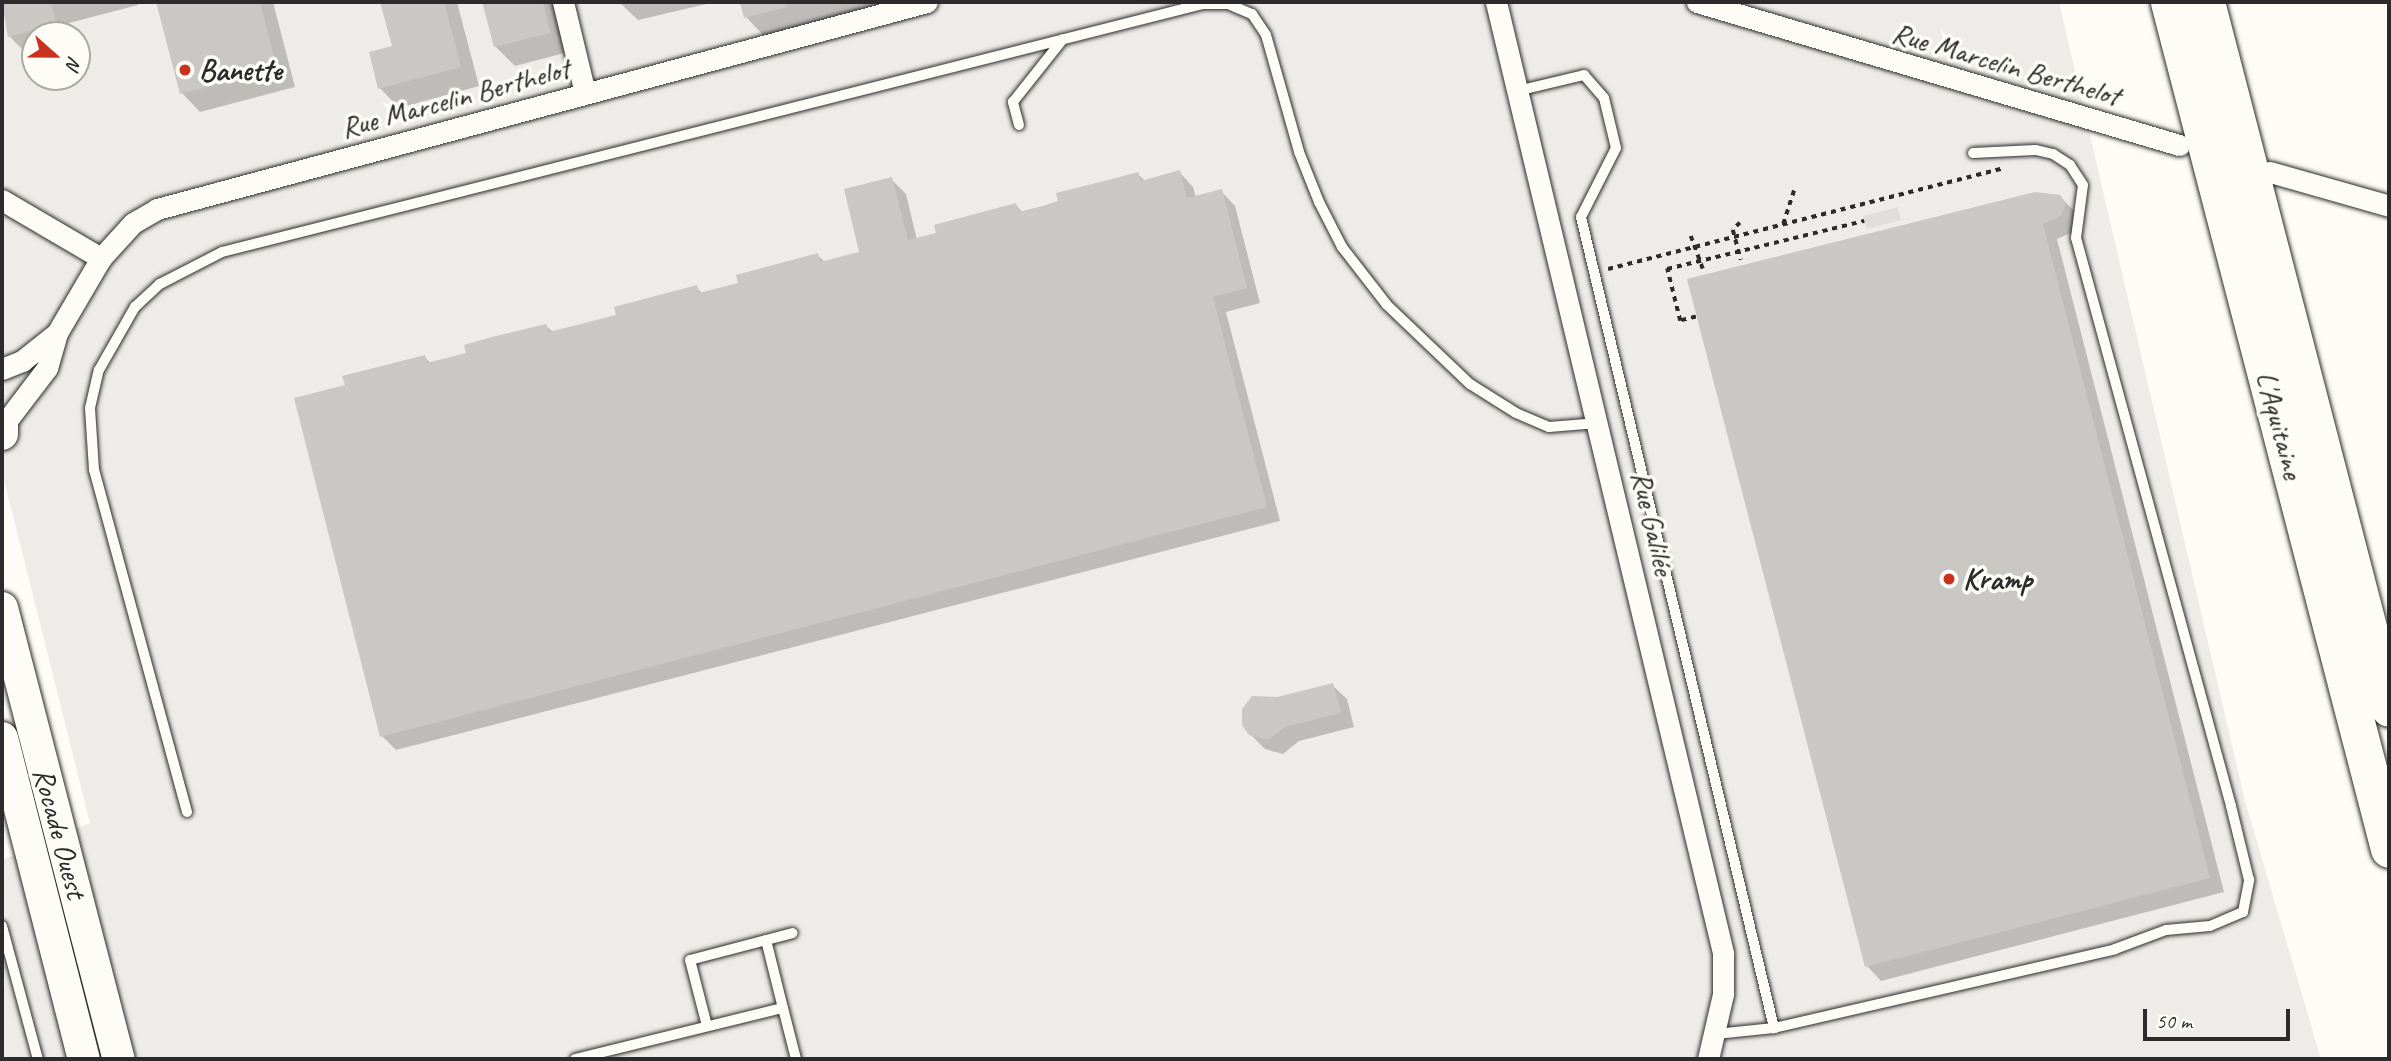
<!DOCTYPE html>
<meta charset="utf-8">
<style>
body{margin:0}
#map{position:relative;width:2391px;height:1061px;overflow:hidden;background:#fdfcf7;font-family:Caveat,sans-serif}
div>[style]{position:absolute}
.built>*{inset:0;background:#edece8}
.green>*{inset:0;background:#dfdeda}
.shadow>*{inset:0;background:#0003}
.building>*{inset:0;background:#c9c8c4}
.path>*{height:3.5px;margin-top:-1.75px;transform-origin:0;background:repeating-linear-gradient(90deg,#2b2b2b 0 5px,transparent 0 10px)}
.roads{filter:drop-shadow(0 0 2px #2b2b2b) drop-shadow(0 0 2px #2b2b2b)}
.service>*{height:10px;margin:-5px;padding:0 5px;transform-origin:5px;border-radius:5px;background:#fdfcf7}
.minor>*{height:21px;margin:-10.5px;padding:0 10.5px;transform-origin:10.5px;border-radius:10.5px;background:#fdfcf7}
.primary>*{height:32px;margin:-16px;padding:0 16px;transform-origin:16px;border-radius:16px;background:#fdfcf7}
.motorway>*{height:37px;margin:-18.5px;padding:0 18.5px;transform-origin:18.5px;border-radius:18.5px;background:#fdfcf7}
.dots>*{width:19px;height:19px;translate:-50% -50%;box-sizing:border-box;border:4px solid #fdfcf7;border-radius:50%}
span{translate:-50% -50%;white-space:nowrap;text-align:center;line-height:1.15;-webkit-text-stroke:7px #fdfcf7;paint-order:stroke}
.street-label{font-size:30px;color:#2b2b2b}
.poi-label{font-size:30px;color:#2b2b2b;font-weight:700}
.left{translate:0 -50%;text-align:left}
.frame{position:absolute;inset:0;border:4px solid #2b2b2b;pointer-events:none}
.north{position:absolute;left:21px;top:21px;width:70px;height:70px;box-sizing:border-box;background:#fdfcf7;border:2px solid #a9a8a5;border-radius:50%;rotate:111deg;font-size:19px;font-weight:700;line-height:28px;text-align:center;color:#2b2b2b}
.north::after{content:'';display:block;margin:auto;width:24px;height:32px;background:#c8321e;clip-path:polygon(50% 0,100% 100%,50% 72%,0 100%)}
.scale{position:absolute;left:2143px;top:1009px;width:147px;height:32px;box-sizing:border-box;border:4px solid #2b2b2b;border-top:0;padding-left:9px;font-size:21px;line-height:24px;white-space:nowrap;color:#2b2b2b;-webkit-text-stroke:5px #fdfcf7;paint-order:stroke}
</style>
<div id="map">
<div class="built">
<div style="clip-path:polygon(evenodd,2px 2px,2059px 2px,2245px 801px,2321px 1059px,2px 1059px,2px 860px,90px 823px,2px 472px,2px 2px,35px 35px,77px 35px,77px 77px,35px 77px,35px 35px)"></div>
</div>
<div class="green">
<div style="clip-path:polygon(1898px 207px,1901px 220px,1867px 229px,1863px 216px)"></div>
</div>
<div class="shadow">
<div style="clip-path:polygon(2px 2px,137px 2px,138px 5px,69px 23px,72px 35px,35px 35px,35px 53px,28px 55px,9px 36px)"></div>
<div style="clip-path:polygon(158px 2px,273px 2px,295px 87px,200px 112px,182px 93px)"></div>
<div style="clip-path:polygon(382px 2px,457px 2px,479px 86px,399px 108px,380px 88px,394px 47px)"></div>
<div style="clip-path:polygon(484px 2px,555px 2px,568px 52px,515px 66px,496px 47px)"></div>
<div style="clip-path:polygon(619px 2px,715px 2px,638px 20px)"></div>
<div style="clip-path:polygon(742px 2px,883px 2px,884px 6px,765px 37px,746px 17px)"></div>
<div style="clip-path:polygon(1179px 172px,1193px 187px,1196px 198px,1221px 191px,1235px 206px,1260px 303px,1226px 312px,1280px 521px,396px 750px,382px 736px,347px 386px,425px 357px,431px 364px,468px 354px,546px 326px,553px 332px,618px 316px,696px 287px,703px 294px,740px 284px,817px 255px,825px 262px,862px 253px,891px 179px,906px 194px,917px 240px,1016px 205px,1023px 213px,1138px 174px,1145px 181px)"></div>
<div style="clip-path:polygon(2035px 193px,2063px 200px,2078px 214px,2075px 231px,2057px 239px,2224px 892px,1881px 981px,1867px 966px)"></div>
<div style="clip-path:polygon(1332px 685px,1347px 699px,1354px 727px,1299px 741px,1283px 754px,1265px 749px,1250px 734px,1277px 699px)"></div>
</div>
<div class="building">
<div style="clip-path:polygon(2px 2px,51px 2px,56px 24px,8px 37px)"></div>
<div style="clip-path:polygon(156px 2px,260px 2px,277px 69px,180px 94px)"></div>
<div style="clip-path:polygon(380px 2px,444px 2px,461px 67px,378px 89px,369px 52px,392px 46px)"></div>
<div style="clip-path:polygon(482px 2px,543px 2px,550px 33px,494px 47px)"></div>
<div style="clip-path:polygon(740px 2px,787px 2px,787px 7px,744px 18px)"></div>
<div style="clip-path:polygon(1180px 170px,1187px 198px,1222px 189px,1247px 288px,1213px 297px,1267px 507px,380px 737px,294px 398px,345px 385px,342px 376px,366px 370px,425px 355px,427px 363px,466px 353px,464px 345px,492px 337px,546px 324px,549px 332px,616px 315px,614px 307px,697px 285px,699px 293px,738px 283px,736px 275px,818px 253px,820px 262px,859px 252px,844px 189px,892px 177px,908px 240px,936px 233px,934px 225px,1016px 203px,1019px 212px,1058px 202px,1056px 193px,1116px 178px,1138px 172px,1141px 181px)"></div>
<div style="clip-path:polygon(2035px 192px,2060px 195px,2066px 203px,2061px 216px,2043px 224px,2210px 878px,1865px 967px,1687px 279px)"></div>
<div style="clip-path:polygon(1333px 683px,1341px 713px,1285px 727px,1268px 740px,1249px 735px,1242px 725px,1242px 709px,1252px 696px,1277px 697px)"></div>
</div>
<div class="path">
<div style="left:1740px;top:223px;width:10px;rotate:135deg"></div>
<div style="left:1733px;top:230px;width:31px;rotate:75deg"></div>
<div style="left:1783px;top:224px;width:39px;rotate:-72deg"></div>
<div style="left:1691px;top:236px;width:35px;rotate:70deg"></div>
<div style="left:1608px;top:269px;width:409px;rotate:-14.3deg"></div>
<div style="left:1696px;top:317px;width:16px;rotate:166deg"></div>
<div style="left:1680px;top:321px;width:54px;rotate:-104deg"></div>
<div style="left:1667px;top:269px;width:203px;rotate:-13.7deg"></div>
</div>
<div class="roads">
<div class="service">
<div style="left:1517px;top:91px;width:69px;rotate:-13.4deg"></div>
<div style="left:1584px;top:75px;width:30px;rotate:49deg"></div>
<div style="left:1604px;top:98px;width:51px;rotate:76.5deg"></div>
<div style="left:1616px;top:148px;width:77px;rotate:116.9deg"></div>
<div style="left:1581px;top:217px;width:834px;rotate:76.61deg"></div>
<div style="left:1774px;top:1028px;width:350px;rotate:-13deg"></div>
<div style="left:2115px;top:949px;width:54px;rotate:-20.4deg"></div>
<div style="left:2166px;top:930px;width:44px;rotate:-5.2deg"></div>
<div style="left:2210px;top:926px;width:36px;rotate:-23deg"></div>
<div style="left:2243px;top:912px;width:33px;rotate:-79deg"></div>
<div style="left:2249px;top:880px;width:76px;rotate:-103.7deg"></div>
<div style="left:2231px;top:806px;width:589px;rotate:-105.26deg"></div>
<div style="left:2076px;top:238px;width:53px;rotate:-82.5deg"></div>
<div style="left:2083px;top:185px;width:24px;rotate:-123deg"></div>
<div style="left:2070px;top:165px;width:20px;rotate:-147deg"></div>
<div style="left:2053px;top:154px;width:18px;rotate:-167deg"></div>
<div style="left:2035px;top:150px;width:62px;rotate:177.2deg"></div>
<div style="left:1019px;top:125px;width:24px;rotate:-105deg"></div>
<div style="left:1013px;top:102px;width:80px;rotate:-51.6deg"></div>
<div style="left:187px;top:812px;width:354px;rotate:-105.2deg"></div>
<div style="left:94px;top:470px;width:62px;rotate:-93.7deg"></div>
<div style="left:90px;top:408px;width:39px;rotate:-77deg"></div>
<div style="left:99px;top:370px;width:73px;rotate:-60.3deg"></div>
<div style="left:135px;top:307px;width:34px;rotate:-43deg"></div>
<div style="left:160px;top:284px;width:70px;rotate:-27.3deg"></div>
<div style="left:222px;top:252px;width:1012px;rotate:-14.19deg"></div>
<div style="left:1203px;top:4px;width:25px"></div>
<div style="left:1228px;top:4px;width:26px;rotate:23deg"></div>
<div style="left:1252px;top:14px;width:25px;rotate:56deg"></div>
<div style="left:1266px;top:35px;width:122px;rotate:74.2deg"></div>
<div style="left:1299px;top:152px;width:54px;rotate:68.2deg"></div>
<div style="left:1319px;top:202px;width:51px;rotate:62.9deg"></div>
<div style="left:1342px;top:247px;width:73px;rotate:52.2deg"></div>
<div style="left:1387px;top:305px;width:115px;rotate:43.6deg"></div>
<div style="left:1470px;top:384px;width:54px;rotate:32.2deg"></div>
<div style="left:1516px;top:413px;width:36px;rotate:23deg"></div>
<div style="left:1549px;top:427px;width:49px;rotate:-4.7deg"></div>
<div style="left:2px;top:926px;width:138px;rotate:74.9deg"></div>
<div style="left:766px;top:940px;width:70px;rotate:76deg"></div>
<div style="left:707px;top:1026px;width:68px;rotate:-104.4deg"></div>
<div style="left:690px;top:960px;width:106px;rotate:-14.7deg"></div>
<div style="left:1716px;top:1034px;width:58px;rotate:-5.9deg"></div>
<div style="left:575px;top:1059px;width:214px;rotate:-13.8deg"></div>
<div style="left:783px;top:1008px;width:53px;rotate:75.7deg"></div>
</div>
<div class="minor">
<div style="left:563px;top:2px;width:94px;rotate:76.4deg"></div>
<div style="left:1496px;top:2px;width:978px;rotate:76.57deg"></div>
<div style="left:1723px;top:953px;width:41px;rotate:90deg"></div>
<div style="left:1723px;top:994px;width:67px;rotate:103deg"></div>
<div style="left:1697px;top:2px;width:503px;rotate:16.52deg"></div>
<div style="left:2270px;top:172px;width:124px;rotate:15.9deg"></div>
<div style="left:2px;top:200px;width:115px;rotate:30.4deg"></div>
<div style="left:2px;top:369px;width:22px;rotate:-22deg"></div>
<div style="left:22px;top:361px;width:45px;rotate:-38.7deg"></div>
<div style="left:2px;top:427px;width:74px;rotate:-52.7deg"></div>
<div style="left:47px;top:368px;width:36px;rotate:-74deg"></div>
<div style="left:57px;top:333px;width:87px;rotate:-59.6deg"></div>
<div style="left:101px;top:258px;width:47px;rotate:-47.6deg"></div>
<div style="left:133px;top:223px;width:28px;rotate:-30deg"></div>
<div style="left:157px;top:209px;width:797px;rotate:-15.05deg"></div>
</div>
<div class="primary">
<div style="left:2px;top:424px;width:10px;rotate:90deg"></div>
<div style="left:2px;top:608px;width:466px;rotate:75.5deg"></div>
<div style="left:2px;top:738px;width:331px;rotate:75.7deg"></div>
</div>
<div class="motorway">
<div style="left:2169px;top:2px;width:875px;rotate:75.44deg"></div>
<div style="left:2206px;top:2px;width:729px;rotate:75.47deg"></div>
</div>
</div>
<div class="dots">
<div style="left:185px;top:70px;background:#c8321e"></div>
<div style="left:1949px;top:579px;background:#c8321e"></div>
</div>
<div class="street-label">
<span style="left:2006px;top:64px;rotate:16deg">Rue Marcelin Berthelot</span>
<span style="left:455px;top:98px;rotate:-15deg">Rue Marcelin Berthelot</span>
<span style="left:2280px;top:425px;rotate:75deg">L'Aquitaine</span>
<span style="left:1653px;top:523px;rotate:77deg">Rue Galilée</span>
<span style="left:60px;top:833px;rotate:75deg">Rocade Ouest</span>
</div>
<div class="poi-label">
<span class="left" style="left:199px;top:70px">Banette</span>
<span class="left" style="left:1963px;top:579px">Kramp</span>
</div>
<div class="frame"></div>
<div class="north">N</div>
<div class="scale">50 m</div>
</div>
